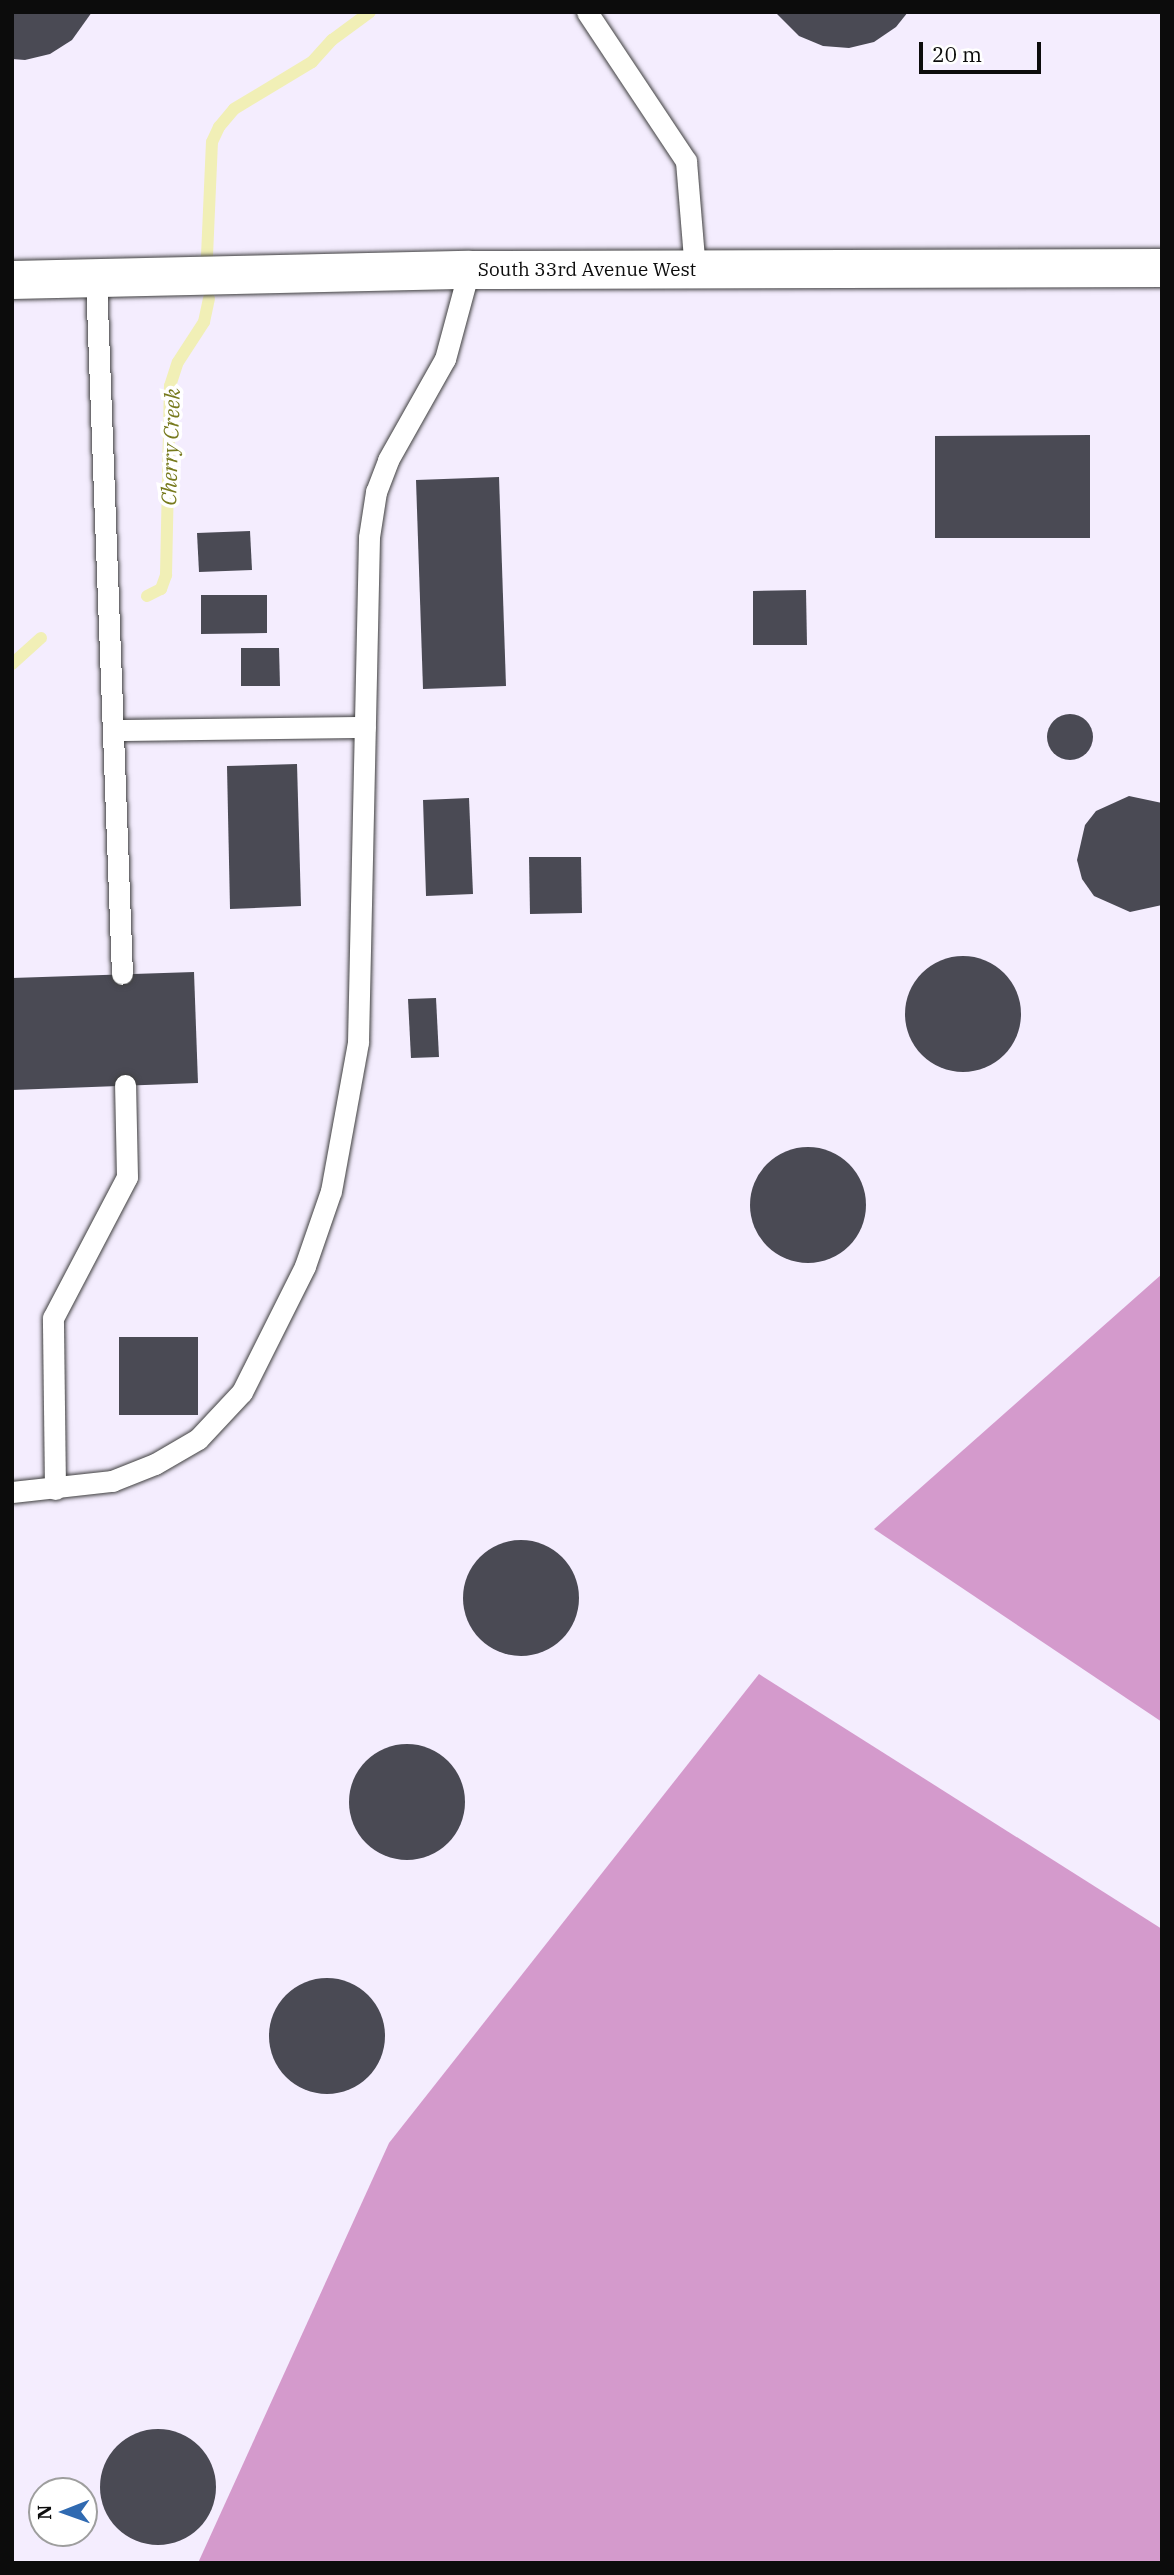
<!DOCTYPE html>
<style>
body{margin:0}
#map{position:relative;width:1174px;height:2575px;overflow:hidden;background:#f4edfe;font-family:"IBM Plex Serif",serif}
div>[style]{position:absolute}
.forest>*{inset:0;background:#d49acc}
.stream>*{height:12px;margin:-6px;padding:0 6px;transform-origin:6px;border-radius:6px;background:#f1efb6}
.building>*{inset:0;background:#4a4a54}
.round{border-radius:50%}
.roads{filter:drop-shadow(0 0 2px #3f3f3f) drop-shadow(0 0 2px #3f3f3f)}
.service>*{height:21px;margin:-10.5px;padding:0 10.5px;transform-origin:10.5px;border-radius:10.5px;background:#fff}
.minor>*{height:38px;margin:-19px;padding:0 19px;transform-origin:19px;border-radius:19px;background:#fff}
span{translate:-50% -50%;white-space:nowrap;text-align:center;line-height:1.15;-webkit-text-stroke:7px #fff;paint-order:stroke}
.street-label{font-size:19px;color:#0c0c0c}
.water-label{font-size:21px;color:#777a1d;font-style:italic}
.frame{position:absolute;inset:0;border:14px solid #0c0c0c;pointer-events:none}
.north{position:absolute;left:28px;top:2477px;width:70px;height:70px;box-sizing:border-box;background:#fff;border:2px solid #9e9e9e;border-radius:50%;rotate:269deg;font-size:19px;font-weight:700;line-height:28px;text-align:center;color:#0c0c0c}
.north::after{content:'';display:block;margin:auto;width:24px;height:32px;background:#306ab1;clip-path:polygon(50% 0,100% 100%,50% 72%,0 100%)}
.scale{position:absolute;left:919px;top:42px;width:122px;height:32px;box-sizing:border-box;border:4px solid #0c0c0c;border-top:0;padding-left:9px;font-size:21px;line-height:24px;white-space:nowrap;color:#0c0c0c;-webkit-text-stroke:5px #fff;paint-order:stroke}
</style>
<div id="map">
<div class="forest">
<div style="clip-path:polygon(1162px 1274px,1162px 1722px,874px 1529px)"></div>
<div style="clip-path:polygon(759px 1674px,1162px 1929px,1162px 2563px,198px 2563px,389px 2143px)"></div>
</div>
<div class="stream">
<div style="left:207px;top:256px;width:114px;rotate:-87.5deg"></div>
<div style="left:212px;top:142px;width:17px;rotate:-65deg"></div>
<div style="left:219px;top:127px;width:23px;rotate:-50deg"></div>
<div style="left:234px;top:109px;width:91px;rotate:-31.1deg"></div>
<div style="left:312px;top:62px;width:30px;rotate:-48deg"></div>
<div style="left:332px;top:40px;width:47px;rotate:-36.4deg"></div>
<div style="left:147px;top:596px;width:16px;rotate:-27deg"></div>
<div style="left:161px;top:589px;width:15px;rotate:-70deg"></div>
<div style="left:166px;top:575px;width:189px;rotate:-88.8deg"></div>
<div style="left:170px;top:386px;width:25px;rotate:-72deg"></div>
<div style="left:178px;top:362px;width:48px;rotate:-57deg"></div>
<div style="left:204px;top:322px;width:24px;rotate:-78deg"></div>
<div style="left:12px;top:664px;width:39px;rotate:-42deg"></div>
</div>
<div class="building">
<div style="clip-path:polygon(12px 12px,92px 12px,72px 40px,50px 54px,25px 60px,12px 59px)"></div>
<div style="clip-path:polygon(775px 12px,908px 12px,896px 27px,874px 42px,849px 48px,823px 46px,799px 36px)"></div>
<div style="clip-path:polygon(1090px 435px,1090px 538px,935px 538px,935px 436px)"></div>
<div style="clip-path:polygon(499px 477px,506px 686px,423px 689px,416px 480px)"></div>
<div style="clip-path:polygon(250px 531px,252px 570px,199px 572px,197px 533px)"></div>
<div style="clip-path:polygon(806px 590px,807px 645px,753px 645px,753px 591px)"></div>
<div style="clip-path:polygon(201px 595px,267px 595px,267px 633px,201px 634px)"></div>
<div style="clip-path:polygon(241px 648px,279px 648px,280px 686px,241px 686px)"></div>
<div class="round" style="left:1047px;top:714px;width:46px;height:46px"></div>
<div style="clip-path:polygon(297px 764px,301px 906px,230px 909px,227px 766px)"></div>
<div style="clip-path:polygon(1129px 796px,1162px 803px,1162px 905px,1130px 912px,1094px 896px,1082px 879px,1077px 860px,1085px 825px,1096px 811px)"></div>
<div style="clip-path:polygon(469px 798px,473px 894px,426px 896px,423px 800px)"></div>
<div style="clip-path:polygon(529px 857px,581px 857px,582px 913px,530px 914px)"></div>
<div class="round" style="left:905px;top:956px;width:116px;height:116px"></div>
<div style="clip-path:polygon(194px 972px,198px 1083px,12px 1090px,12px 978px)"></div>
<div style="clip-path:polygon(436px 998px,439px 1057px,411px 1058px,408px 999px)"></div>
<div class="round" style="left:750px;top:1147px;width:116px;height:116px"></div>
<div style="clip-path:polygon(119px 1337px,198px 1337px,198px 1415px,119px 1415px)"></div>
<div class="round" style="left:463px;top:1540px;width:116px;height:116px"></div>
<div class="round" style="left:349px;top:1744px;width:116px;height:116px"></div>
<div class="round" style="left:269px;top:1978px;width:116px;height:116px"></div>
<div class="round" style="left:100px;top:2429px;width:116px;height:116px"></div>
</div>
<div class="roads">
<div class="service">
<div style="left:587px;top:12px;width:179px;rotate:56.4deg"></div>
<div style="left:686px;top:161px;width:110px;rotate:85.3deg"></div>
<div style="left:96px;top:279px;width:695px;rotate:87.86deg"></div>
<div style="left:115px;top:730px;width:250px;rotate:-0.7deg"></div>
<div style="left:55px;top:1489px;width:171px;rotate:-90.7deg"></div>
<div style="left:53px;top:1318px;width:159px;rotate:-62.3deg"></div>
<div style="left:127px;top:1177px;width:92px;rotate:-91.2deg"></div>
<div style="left:12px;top:1492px;width:101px;rotate:-6.3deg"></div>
<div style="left:112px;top:1481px;width:46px;rotate:-21.6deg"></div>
<div style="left:155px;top:1464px;width:50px;rotate:-30.2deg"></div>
<div style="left:198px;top:1439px;width:64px;rotate:-46.9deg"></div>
<div style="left:242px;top:1392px;width:141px;rotate:-63.4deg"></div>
<div style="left:305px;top:1266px;width:79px;rotate:-70.9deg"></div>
<div style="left:331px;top:1191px;width:151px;rotate:-79.7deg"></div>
<div style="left:358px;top:1042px;width:505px;rotate:-88.75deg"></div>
<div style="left:369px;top:537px;width:46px;rotate:-81.2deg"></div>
<div style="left:376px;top:492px;width:34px;rotate:-69deg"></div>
<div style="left:388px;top:460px;width:116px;rotate:-60.6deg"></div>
<div style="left:445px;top:359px;width:92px;rotate:-74.9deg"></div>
</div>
<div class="minor">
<div style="left:12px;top:280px;width:457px;rotate:-1.3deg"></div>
<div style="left:469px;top:270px;width:693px;rotate:-0.17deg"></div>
</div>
</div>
<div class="street-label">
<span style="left:587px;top:270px">South 33rd Avenue West</span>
</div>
<div class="water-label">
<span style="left:170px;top:447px;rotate:-88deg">Cherry Creek</span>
</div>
<div class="frame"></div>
<div class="north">N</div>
<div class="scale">20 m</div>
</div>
